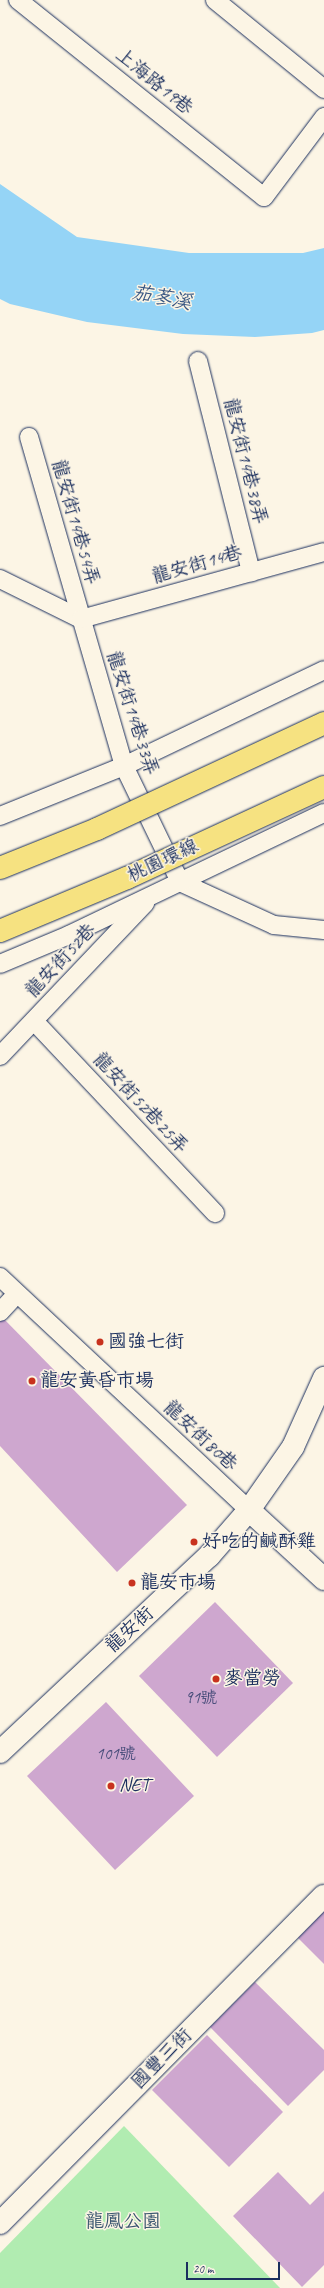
<!DOCTYPE html>
<meta charset="utf-8">
<style>
body{margin:0}
#map{position:relative;width:324px;height:2288px;overflow:hidden;background:#fcf5e5;font-family:Caveat,"LXGW WenKai TC",sans-serif}
div>[style]{position:absolute}
.green>*{inset:0;background:#b1ecb1}
.water>*{inset:0;background:#95d4f6}
.building>*{inset:0;background:#cea7cf}
.roads{filter:drop-shadow(0 0 1px #1b2f5e) drop-shadow(0 0 1px #1b2f5e)}
.service>*{height:18px;margin:-9px;padding:0 9px;transform-origin:9px;border-radius:9px;background:#fcf5e5}
.minor>*{height:22px;margin:-11px;padding:0 11px;transform-origin:11px;border-radius:11px;background:#fcf5e5}
.tertiary>*{height:22px;margin:-11px;padding:0 11px;transform-origin:11px;border-radius:11px;background:#fcf5e5}
.bridges{filter:drop-shadow(0 0 1px #1b2f5e) drop-shadow(0 0 1px #1b2f5e)}
.motorway-bridge>*{height:22px;margin:-11px;padding:0 11px;transform-origin:11px;border-radius:11px;background:#f6e281}
.dots>*{width:11px;height:11px;translate:-50% -50%;box-sizing:border-box;border:2px solid #fcf5e5;border-radius:50%}
span{translate:-50% -50%;white-space:nowrap;text-align:center;line-height:1.15;-webkit-text-stroke:3px #fcf5e5;paint-order:stroke}
.number-label{font-size:17px;color:#484d7a}
.number-label span{-webkit-text-stroke-width:0}
.street-label{font-size:19px;color:#1b2f5e}
.poi-label{font-size:19px;color:#1b2f5e}
.left{translate:0 -50%;text-align:left}
.park-label{font-size:19px;color:#39556f}
.water-label{font-size:20px;color:#3a5884;font-style:italic}
.scale{position:absolute;left:186px;top:2262px;width:94px;height:18px;box-sizing:border-box;border:2px solid #1b2f5e;border-top:0;padding-left:5px;font-size:12px;line-height:14px;white-space:nowrap;color:#1b2f5e;-webkit-text-stroke:3px #fcf5e5;paint-order:stroke}
</style>
<div id="map">
<div class="green">
<div style="clip-path:polygon(124px 2126px,280px 2288px,0 2288px,0 2253px)"></div>
</div>
<div class="water">
<div style="clip-path:polygon(0 184px,77px 237px,189px 253px,303px 253px,324px 248px,324px 330px,312px 333px,255px 337px,183px 334px,87px 322px,10px 304px,0 299px)"></div>
</div>
<div class="building">
<div style="clip-path:polygon(0 1315px,187px 1505px,117px 1572px,0 1446px)"></div>
<div style="clip-path:polygon(215px 1602px,293px 1683px,217px 1757px,139px 1676px)"></div>
<div style="clip-path:polygon(106px 1702px,194px 1796px,115px 1870px,27px 1776px)"></div>
<div style="clip-path:polygon(324px 1911px,324px 1964px,298px 1938px)"></div>
<div style="clip-path:polygon(255px 1982px,324px 2050px,324px 2070px,288px 2106px,210px 2027px)"></div>
<div style="clip-path:polygon(207px 2035px,283px 2112px,229px 2167px,152px 2090px)"></div>
<div style="clip-path:polygon(278px 2172px,310px 2205px,324px 2191px,324px 2265px,302px 2287px,233px 2216px)"></div>
</div>
<div class="roads">
<div class="service">
<div style="left:18px;top:0;width:315px;rotate:38.7deg"></div>
<div style="left:264px;top:197px;width:100px;rotate:-53.1deg"></div>
<div style="left:215px;top:0;width:141px;rotate:39.2deg"></div>
<div style="left:198px;top:361px;width:218px;rotate:75.9deg"></div>
<div style="left:29px;top:437px;width:342px;rotate:73.9deg"></div>
<div style="left:124px;top:766px;width:129px;rotate:64.2deg"></div>
<div style="left:180px;top:882px;width:103px;rotate:24.6deg"></div>
<div style="left:274px;top:925px;width:50px;rotate:5.7deg"></div>
<div style="left:0;top:579px;width:90px;rotate:26.3deg"></div>
<div style="left:81px;top:619px;width:252px;rotate:-15.4deg"></div>
<div style="left:0;top:816px;width:134px;rotate:-22deg"></div>
<div style="left:124px;top:766px;width:222px;rotate:-25.6deg"></div>
<div style="left:0;top:964px;width:75px;rotate:-22.8deg"></div>
<div style="left:69px;top:935px;width:283px;rotate:-25.6deg"></div>
<div style="left:34px;top:1021px;width:264px;rotate:46.7deg"></div>
<div style="left:0;top:1056px;width:211px;rotate:-46.5deg"></div>
<div style="left:0;top:1277px;width:341px;rotate:43.1deg"></div>
<div style="left:0;top:1312px;width:25px;rotate:-47deg"></div>
</div>
<div class="minor">
<div style="left:249px;top:1510px;width:102px;rotate:42.6deg"></div>
<div style="left:0;top:2223px;width:460px;rotate:-45.3deg"></div>
</div>
<div class="tertiary">
<div style="left:0;top:1752px;width:287px;rotate:-43.2deg"></div>
<div style="left:209px;top:1556px;width:61px;rotate:-49deg"></div>
<div style="left:249px;top:1510px;width:77px;rotate:-55.1deg"></div>
<div style="left:293px;top:1447px;width:76px;rotate:-65.8deg"></div>
</div>
</div>
<div class="bridges">
<div class="motorway-bridge">
<div style="left:0;top:868px;width:105px;rotate:-21.9deg"></div>
<div style="left:97px;top:829px;width:251px;rotate:-25deg"></div>
<div style="left:0;top:931px;width:138px;rotate:-22.7deg"></div>
<div style="left:127px;top:878px;width:217px;rotate:-24.8deg"></div>
</div>
</div>
<div class="dots">
<div style="left:100px;top:1342px;background:#c8321e"></div>
<div style="left:32px;top:1381px;background:#c8321e"></div>
<div style="left:194px;top:1542px;background:#c8321e"></div>
<div style="left:132px;top:1583px;background:#c8321e"></div>
<div style="left:216px;top:1679px;background:#c8321e"></div>
<div style="left:111px;top:1786px;background:#c8321e"></div>
</div>
<div class="number-label">
<span style="left:201px;top:1698px">91號</span>
<span style="left:116px;top:1754px">101號</span>
</div>
<div class="street-label">
<span style="left:154px;top:82px;rotate:39deg">上海路19巷</span>
<span style="left:245px;top:461px;rotate:76deg">龍安街14巷38弄</span>
<span style="left:75px;top:522px;rotate:74deg">龍安街14巷54弄</span>
<span style="left:197px;top:565px;rotate:-16deg">龍安街14巷</span>
<span style="left:132px;top:713px;rotate:72deg">龍安街14巷33弄</span>
<span style="left:163px;top:861px;rotate:-25deg">桃園環線</span>
<span style="left:61px;top:961px;rotate:-47deg">龍安街52巷</span>
<span style="left:140px;top:1103px;rotate:47deg">龍安街52巷25弄</span>
<span style="left:200px;top:1436px;rotate:43deg">龍安街80巷</span>
<span style="left:130px;top:1630px;rotate:-43deg">龍安街</span>
<span style="left:162px;top:2059px;rotate:-45deg">國豐三街</span>
</div>
<div class="poi-label">
<span class="left" style="left:108px;top:1342px">國強七街</span>
<span class="left" style="left:40px;top:1381px">龍安黃昏市場</span>
<span class="left" style="left:202px;top:1542px">好吃的鹹酥雞</span>
<span class="left" style="left:140px;top:1583px">龍安市場</span>
<span class="left" style="left:224px;top:1679px">麥當勞</span>
<span class="left" style="left:119px;top:1786px">NET</span>
</div>
<div class="park-label">
<span style="left:123px;top:2222px">龍鳳公園</span>
</div>
<div class="water-label">
<span style="left:162px;top:297px;rotate:11deg">茄苳溪</span>
</div>
<div class="scale">20 m</div>
</div>
